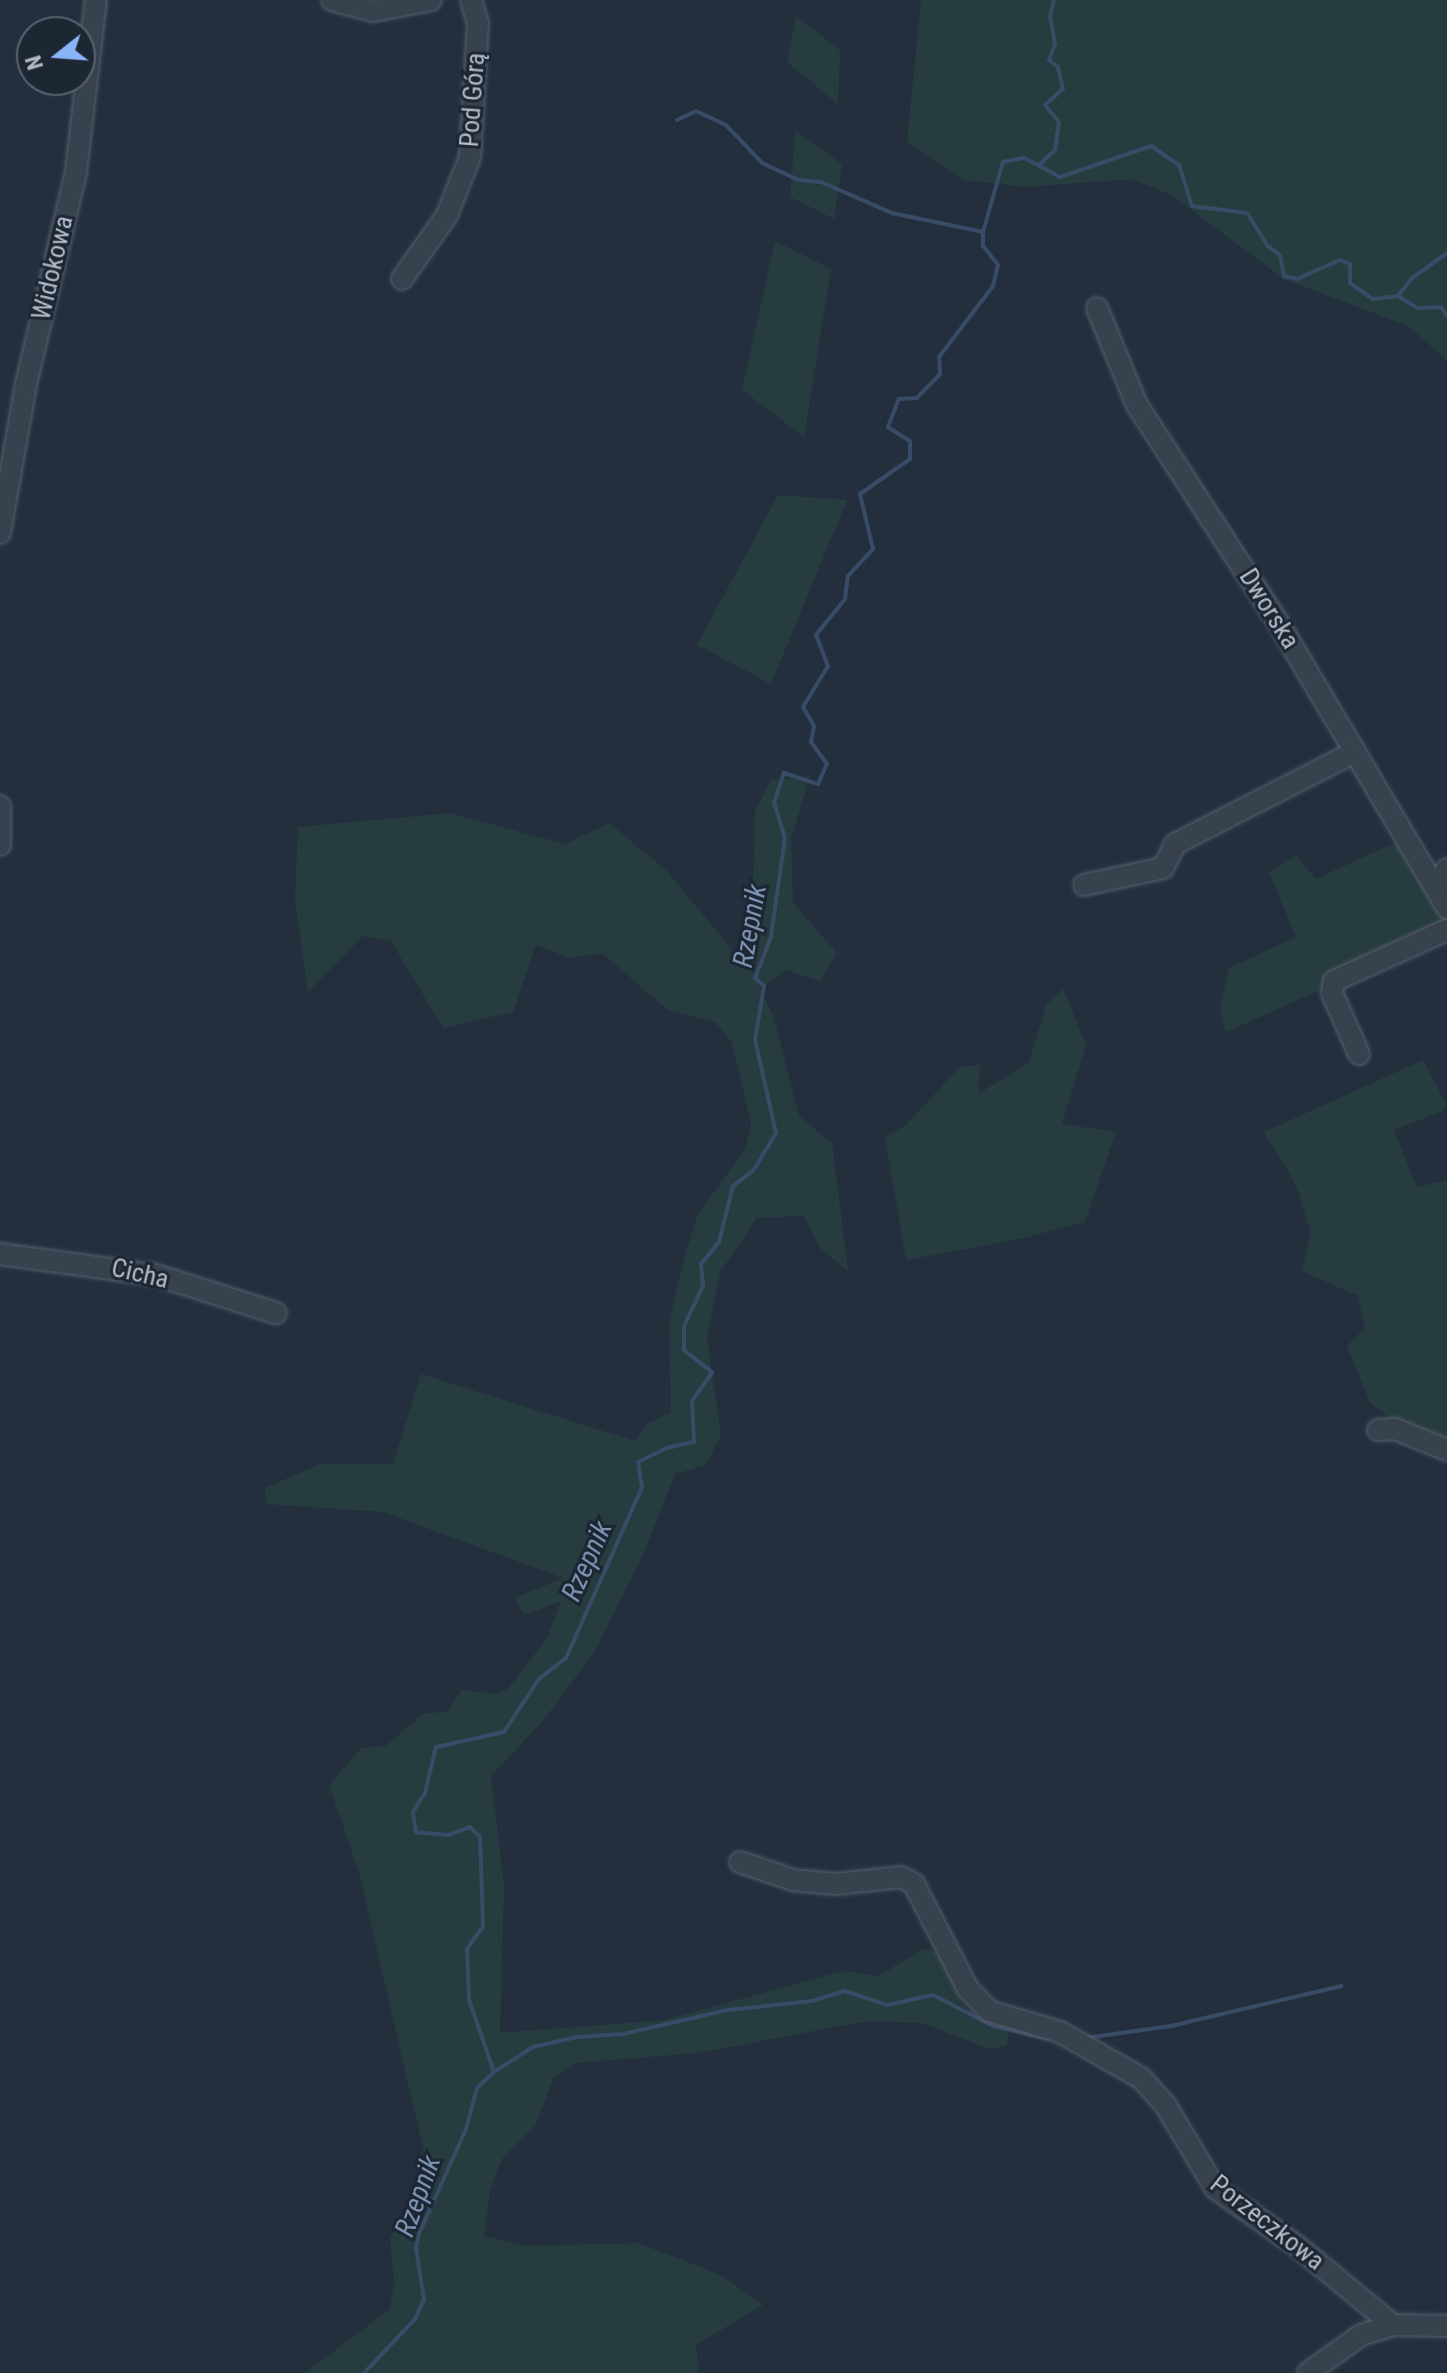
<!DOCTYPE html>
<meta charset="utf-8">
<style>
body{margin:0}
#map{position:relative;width:1447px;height:2373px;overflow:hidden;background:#242f3e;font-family:"Roboto Condensed",sans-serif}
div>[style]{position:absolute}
.green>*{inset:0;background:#263c3f}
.stream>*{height:4px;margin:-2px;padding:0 2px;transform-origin:2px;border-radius:2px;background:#394c67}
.roads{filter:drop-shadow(0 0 2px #565f6c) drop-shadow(0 0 2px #565f6c)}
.minor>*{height:20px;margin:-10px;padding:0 10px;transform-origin:10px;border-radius:10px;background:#38414e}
span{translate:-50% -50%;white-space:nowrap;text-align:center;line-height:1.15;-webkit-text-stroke:6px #1d2633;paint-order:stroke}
.street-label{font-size:26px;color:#b4bcc9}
.water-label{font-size:28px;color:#7c92b1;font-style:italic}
.north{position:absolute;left:16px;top:16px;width:80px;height:80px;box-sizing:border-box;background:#1d2633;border:2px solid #59626f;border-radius:50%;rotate:253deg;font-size:22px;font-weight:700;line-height:32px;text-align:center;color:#b4bcc9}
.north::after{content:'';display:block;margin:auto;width:28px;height:36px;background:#8ab4f8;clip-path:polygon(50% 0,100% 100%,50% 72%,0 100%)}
</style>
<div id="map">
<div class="green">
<div style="clip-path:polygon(921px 0,1447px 0,1447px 360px,1408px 326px,1284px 279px,1173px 196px,1132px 179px,1024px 187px,965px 180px,907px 142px)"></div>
<div style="clip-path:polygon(796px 16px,840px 50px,838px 104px,787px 62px)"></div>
<div style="clip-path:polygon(795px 131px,842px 164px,834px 219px,790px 197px)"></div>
<div style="clip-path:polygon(775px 241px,831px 269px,804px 437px,742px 390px)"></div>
<div style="clip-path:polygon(778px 495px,847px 500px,771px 684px,697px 645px)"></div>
<div style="clip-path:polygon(810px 776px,791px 839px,793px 903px,837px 953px,820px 981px,787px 970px,760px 989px,774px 1018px,799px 1116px,832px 1143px,848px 1271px,820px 1248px,804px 1216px,757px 1218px,720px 1272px,707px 1337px,721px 1435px,706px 1465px,675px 1474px,643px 1555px,595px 1651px,543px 1721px,491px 1776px,504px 1886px,500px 2033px,665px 2020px,843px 1971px,879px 1976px,924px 1948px,943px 1955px,962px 2004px,975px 2014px,1009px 2019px,1007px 2045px,990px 2049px,922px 2023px,867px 2021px,698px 2053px,575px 2063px,553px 2079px,536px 2124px,501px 2160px,490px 2191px,484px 2236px,526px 2246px,638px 2243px,721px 2275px,763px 2305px,696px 2345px,699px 2373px,305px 2373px,390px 2309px,394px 2282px,390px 2238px,418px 2193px,424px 2152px,359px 1872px,329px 1785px,361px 1748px,386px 1746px,424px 1713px,448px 1712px,461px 1690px,497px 1694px,508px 1689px,547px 1638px,561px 1601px,524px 1615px,515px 1598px,563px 1578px,383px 1512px,266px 1504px,265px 1488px,320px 1464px,393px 1464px,421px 1374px,635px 1441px,648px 1423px,671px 1412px,669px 1322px,685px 1256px,697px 1216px,745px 1149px,751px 1124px,732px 1042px,716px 1023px,668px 1010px,602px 953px,570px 958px,536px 945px,513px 1012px,443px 1028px,391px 941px,363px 936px,308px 992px,295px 900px,298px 827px,450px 813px,565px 844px,609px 823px,667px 871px,738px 957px,752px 925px,755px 812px,771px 780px)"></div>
<div style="clip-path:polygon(1400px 840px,1447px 920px,1331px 975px,1327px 987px,1226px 1032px,1220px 1008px,1229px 968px,1296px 937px,1269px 872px,1296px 856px,1316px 879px)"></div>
<div style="clip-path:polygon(1063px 989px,1086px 1045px,1062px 1124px,1116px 1132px,1085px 1222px,1020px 1239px,906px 1260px,885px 1137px,906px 1125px,960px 1067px,980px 1065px,978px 1094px,1029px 1062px,1046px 1005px)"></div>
<div style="clip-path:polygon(1423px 1060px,1446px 1104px,1443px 1111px,1394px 1130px,1417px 1187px,1447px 1180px,1447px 1439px,1392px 1420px,1370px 1402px,1347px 1346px,1365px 1328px,1358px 1296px,1302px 1271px,1311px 1233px,1296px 1185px,1264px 1132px)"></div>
</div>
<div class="stream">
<div style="left:677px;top:120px;width:21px;rotate:-25deg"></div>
<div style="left:696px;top:111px;width:33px;rotate:25deg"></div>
<div style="left:726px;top:125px;width:52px;rotate:46.5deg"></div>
<div style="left:762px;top:163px;width:40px;rotate:25deg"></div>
<div style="left:798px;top:180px;width:23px;rotate:5deg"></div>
<div style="left:821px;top:182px;width:77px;rotate:23.6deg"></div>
<div style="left:892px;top:213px;width:93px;rotate:11.8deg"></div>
<div style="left:1040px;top:164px;width:21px;rotate:-43deg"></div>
<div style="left:1055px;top:150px;width:28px;rotate:-82deg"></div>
<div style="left:1059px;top:122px;width:22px;rotate:-129deg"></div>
<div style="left:1045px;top:105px;width:24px;rotate:-42deg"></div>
<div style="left:1063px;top:89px;width:23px;rotate:-103deg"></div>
<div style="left:1058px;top:67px;width:11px;rotate:-142deg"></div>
<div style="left:1049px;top:60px;width:17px;rotate:-69deg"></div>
<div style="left:1055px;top:44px;width:28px;rotate:-100deg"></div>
<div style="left:1050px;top:16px;width:16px;rotate:-76deg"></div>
<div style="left:1398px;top:296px;width:23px;rotate:-52deg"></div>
<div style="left:1412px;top:278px;width:43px;rotate:-35.5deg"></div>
<div style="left:1085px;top:2038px;width:87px;rotate:-7.9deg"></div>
<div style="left:1171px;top:2026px;width:175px;rotate:-13.2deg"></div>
<div style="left:494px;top:2072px;width:46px;rotate:-32.7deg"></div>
<div style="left:533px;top:2047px;width:45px;rotate:-12.8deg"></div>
<div style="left:577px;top:2037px;width:46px;rotate:-3.7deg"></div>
<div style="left:623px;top:2034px;width:108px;rotate:-12.9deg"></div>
<div style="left:728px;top:2010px;width:84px;rotate:-6.1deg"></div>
<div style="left:812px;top:2001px;width:34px;rotate:-17deg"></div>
<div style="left:845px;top:1991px;width:44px;rotate:18.4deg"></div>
<div style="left:887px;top:2005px;width:47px;rotate:-12.3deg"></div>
<div style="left:933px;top:1995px;width:68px;rotate:27.3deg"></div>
<div style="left:993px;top:2026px;width:57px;rotate:13.1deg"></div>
<div style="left:364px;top:2373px;width:74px;rotate:-46.6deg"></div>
<div style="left:415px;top:2319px;width:21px;rotate:-65deg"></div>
<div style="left:424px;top:2300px;width:53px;rotate:-98.7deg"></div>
<div style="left:416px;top:2248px;width:14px;rotate:-78deg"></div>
<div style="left:419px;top:2234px;width:115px;rotate:-65.9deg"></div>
<div style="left:466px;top:2129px;width:42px;rotate:-75deg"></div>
<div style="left:477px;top:2088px;width:23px;rotate:-43deg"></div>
<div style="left:494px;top:2072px;width:76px;rotate:-109.1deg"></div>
<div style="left:469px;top:2000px;width:51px;rotate:-92.2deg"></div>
<div style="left:467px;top:1949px;width:28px;rotate:-55deg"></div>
<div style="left:483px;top:1926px;width:89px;rotate:-91.9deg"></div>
<div style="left:480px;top:1837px;width:14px;rotate:-135deg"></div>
<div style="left:470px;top:1827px;width:23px;rotate:160deg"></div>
<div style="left:448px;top:1835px;width:32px;rotate:-175deg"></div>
<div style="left:416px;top:1832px;width:20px;rotate:-99deg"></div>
<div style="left:413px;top:1812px;width:22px;rotate:-58deg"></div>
<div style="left:425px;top:1793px;width:47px;rotate:-76.6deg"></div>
<div style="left:436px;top:1747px;width:70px;rotate:-12.4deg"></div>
<div style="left:504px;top:1732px;width:64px;rotate:-56.6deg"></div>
<div style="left:539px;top:1679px;width:34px;rotate:-38deg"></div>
<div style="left:566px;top:1658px;width:187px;rotate:-66deg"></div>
<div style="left:642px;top:1487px;width:25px;rotate:-99deg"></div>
<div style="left:638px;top:1462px;width:32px;rotate:-26deg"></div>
<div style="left:667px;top:1448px;width:28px;rotate:-13deg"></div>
<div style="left:694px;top:1442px;width:41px;rotate:-92.8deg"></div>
<div style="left:692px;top:1401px;width:35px;rotate:-55deg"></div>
<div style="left:712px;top:1372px;width:36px;rotate:-142deg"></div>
<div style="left:684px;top:1350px;width:24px;rotate:-90deg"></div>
<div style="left:684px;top:1326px;width:44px;rotate:-64.6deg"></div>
<div style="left:703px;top:1286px;width:22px;rotate:-95deg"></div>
<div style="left:701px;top:1264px;width:28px;rotate:-51deg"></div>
<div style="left:719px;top:1242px;width:58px;rotate:-76deg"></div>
<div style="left:733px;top:1186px;width:25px;rotate:-37deg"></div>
<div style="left:753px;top:1171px;width:44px;rotate:-58.8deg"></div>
<div style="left:776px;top:1133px;width:95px;rotate:-102.7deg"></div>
<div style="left:755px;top:1040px;width:55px;rotate:-80.5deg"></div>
<div style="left:764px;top:986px;width:12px;rotate:-138deg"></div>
<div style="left:755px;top:978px;width:44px;rotate:-68.7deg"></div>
<div style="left:771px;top:937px;width:100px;rotate:-82deg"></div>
<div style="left:785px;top:838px;width:37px;rotate:-107deg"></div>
<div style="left:774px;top:803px;width:32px;rotate:-72deg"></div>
<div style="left:784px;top:773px;width:36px;rotate:18deg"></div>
<div style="left:818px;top:784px;width:22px;rotate:-66deg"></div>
<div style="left:827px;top:764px;width:27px;rotate:-126deg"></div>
<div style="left:811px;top:742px;width:16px;rotate:-79deg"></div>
<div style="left:814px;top:726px;width:22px;rotate:-120deg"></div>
<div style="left:803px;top:707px;width:48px;rotate:-58.6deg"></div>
<div style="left:828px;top:666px;width:33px;rotate:-111deg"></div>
<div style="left:816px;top:635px;width:46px;rotate:-51.1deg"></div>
<div style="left:845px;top:599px;width:23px;rotate:-83deg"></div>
<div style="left:848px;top:576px;width:37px;rotate:-47deg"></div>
<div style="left:873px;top:549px;width:57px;rotate:-103.3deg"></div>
<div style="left:860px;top:494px;width:61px;rotate:-35deg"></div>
<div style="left:910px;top:459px;width:18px;rotate:-90deg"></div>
<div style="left:910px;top:441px;width:26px;rotate:-148deg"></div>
<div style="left:888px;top:427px;width:30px;rotate:-69deg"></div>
<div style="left:899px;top:399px;width:18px;rotate:-3deg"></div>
<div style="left:917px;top:398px;width:33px;rotate:-46deg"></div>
<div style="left:940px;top:374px;width:17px;rotate:-93deg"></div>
<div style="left:939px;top:357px;width:89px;rotate:-52.7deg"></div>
<div style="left:993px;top:286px;width:22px;rotate:-77deg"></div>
<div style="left:998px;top:265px;width:24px;rotate:-128deg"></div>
<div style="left:983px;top:246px;width:14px;rotate:-90deg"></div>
<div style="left:983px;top:232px;width:73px;rotate:-74.1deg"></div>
<div style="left:1003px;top:162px;width:21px;rotate:-11deg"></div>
<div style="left:1024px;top:158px;width:41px;rotate:27.8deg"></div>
<div style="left:1060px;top:177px;width:96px;rotate:-18.8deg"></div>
<div style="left:1151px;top:146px;width:34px;rotate:34deg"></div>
<div style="left:1179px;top:165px;width:43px;rotate:72.4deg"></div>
<div style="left:1192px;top:206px;width:55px;rotate:7.3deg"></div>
<div style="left:1247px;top:213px;width:39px;rotate:58deg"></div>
<div style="left:1268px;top:246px;width:15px;rotate:37deg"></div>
<div style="left:1280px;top:255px;width:21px;rotate:79deg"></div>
<div style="left:1284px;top:276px;width:13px;rotate:13deg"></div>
<div style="left:1297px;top:279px;width:47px;rotate:-23.8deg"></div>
<div style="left:1340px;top:260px;width:11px;rotate:22deg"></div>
<div style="left:1350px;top:264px;width:19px;rotate:90deg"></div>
<div style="left:1350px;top:283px;width:28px;rotate:35deg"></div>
<div style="left:1373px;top:299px;width:25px;rotate:-7deg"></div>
<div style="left:1398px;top:296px;width:22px;rotate:32deg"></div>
<div style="left:1417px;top:308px;width:24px;rotate:-2deg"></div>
<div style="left:1441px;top:307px;width:11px;rotate:56deg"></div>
</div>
<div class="roads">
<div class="minor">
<div style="left:332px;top:0;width:42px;rotate:15deg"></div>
<div style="left:373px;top:11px;width:59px;rotate:-10.7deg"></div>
<div style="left:402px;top:279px;width:78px;rotate:-54.9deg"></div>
<div style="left:447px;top:215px;width:62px;rotate:-68.4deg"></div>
<div style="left:470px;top:157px;width:133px;rotate:-86.6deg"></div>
<div style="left:478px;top:24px;width:25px;rotate:-106deg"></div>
<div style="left:1097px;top:308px;width:105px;rotate:67.6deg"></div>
<div style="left:1137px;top:405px;width:259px;rotate:57deg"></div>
<div style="left:1278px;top:622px;width:332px;rotate:59.4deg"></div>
<div style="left:0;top:533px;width:151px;rotate:-80.1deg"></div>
<div style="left:26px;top:384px;width:218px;rotate:-76.7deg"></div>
<div style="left:76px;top:172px;width:173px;rotate:-83.4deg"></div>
<div style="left:0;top:806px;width:39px;rotate:90deg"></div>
<div style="left:1084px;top:885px;width:81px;rotate:-12.1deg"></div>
<div style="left:1163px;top:868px;width:27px;rotate:-63deg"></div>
<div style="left:1175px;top:844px;width:202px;rotate:-27.1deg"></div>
<div style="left:1435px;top:887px;width:22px;rotate:-56deg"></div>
<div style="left:1359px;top:1054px;width:67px;rotate:-113.9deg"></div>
<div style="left:1332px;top:993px;width:12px;rotate:-81deg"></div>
<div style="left:1334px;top:981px;width:124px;rotate:-24.3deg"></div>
<div style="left:0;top:1254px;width:157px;rotate:7.7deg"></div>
<div style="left:156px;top:1275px;width:126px;rotate:17.6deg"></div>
<div style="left:1378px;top:1430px;width:17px;rotate:-3deg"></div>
<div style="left:1395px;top:1429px;width:56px;rotate:22deg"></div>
<div style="left:740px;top:1862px;width:56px;rotate:18.8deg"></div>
<div style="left:793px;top:1880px;width:43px;rotate:5.3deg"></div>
<div style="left:836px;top:1884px;width:65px;rotate:-6.1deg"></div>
<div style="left:901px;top:1877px;width:15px;rotate:28deg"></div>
<div style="left:914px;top:1884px;width:118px;rotate:62.8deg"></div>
<div style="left:968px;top:1989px;width:30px;rotate:46deg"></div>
<div style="left:989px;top:2011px;width:74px;rotate:16.5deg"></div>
<div style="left:1060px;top:2032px;width:93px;rotate:29.6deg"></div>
<div style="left:1141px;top:2078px;width:38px;rotate:48deg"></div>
<div style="left:1166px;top:2106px;width:96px;rotate:59.1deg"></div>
<div style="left:1215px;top:2188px;width:100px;rotate:35.3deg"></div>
<div style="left:1297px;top:2246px;width:124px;rotate:39.5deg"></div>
<div style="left:1308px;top:2373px;width:65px;rotate:-35.6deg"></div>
<div style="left:1361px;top:2335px;width:34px;rotate:-17deg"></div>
<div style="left:1393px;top:2325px;width:54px;rotate:1.1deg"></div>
</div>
</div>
<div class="street-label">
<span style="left:473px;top:100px;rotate:-86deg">Pod Górą</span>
<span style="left:53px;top:268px;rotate:-77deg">Widokowa</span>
<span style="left:1269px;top:609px;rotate:58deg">Dworska</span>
<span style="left:140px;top:1274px;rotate:13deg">Cicha</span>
<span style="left:1267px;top:2223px;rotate:38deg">Porzeczkowa</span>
</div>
<div class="water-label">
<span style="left:750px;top:926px;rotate:-80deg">Rzepnik</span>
<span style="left:587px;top:1561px;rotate:-66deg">Rzepnik</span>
<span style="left:418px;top:2196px;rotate:-70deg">Rzepnik</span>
</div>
<div class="north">N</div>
</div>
